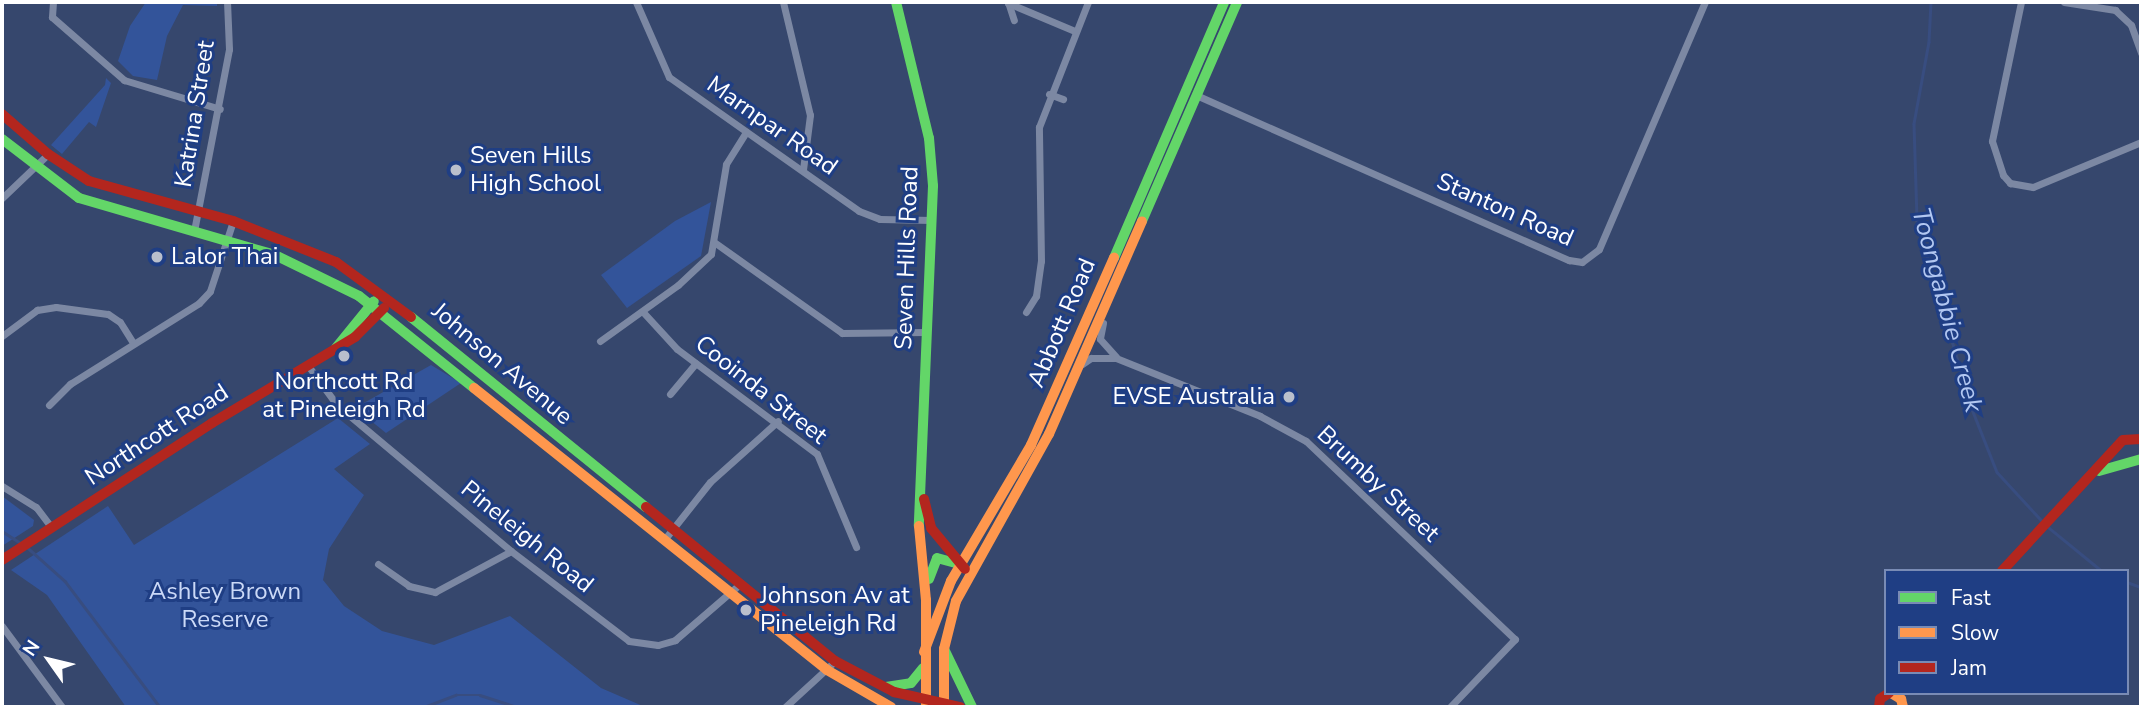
<!DOCTYPE html>
<style>
body{margin:0}
#map{position:relative;width:2143px;height:709px;overflow:hidden;background:#36476d;font-family:"Nunito Sans",sans-serif}
div>[style]{position:absolute}
.green>*{inset:0;background:#33549a}
.stream>*{height:2.5px;margin:-1.25px;padding:0 1.25px;transform-origin:1.25px;border-radius:1.25px;background:#384d80}
.street>*{height:7px;margin:-3.5px;padding:0 3.5px;transform-origin:3.5px;border-radius:3.5px;background:#7c88a3}
.fast>*{height:10px;margin:-5px;padding:0 5px;transform-origin:5px;border-radius:5px;background:#63d668}
.slow>*{height:10px;margin:-5px;padding:0 5px;transform-origin:5px;border-radius:5px;background:#ff974d}
.jam>*{height:10px;margin:-5px;padding:0 5px;transform-origin:5px;border-radius:5px;background:#b3261e}
.dots>*{width:19px;height:19px;translate:-50% -50%;box-sizing:border-box;border:4px solid #1f3e84;border-radius:50%}
span{translate:-50% -50%;white-space:nowrap;text-align:center;line-height:1.15;-webkit-text-stroke:6px #1f3e84;paint-order:stroke}
.street-label{font-size:24px;color:#fff}
.poi-label{font-size:24px;color:#fff}
.left{translate:0 -50%;text-align:left}
.right{translate:-100% -50%;text-align:right}
.park-label{font-size:24px;color:#cbd9f7}
.water-label{font-size:26px;color:#b2c7f1;font-style:italic}
.frame{position:absolute;inset:0;border:4px solid #fff;pointer-events:none}
.legend{position:absolute;left:1884px;top:569px;width:245px;height:126px;box-sizing:border-box;background:#1f3e84;border:2px solid #798bb5;margin:0;padding:9px 12px;list-style:none;font-size:21px;color:#fff}
.legend li{display:flex;align-items:center;gap:14px;height:35px}
.legend b{width:35px;border:2px solid #798bb5}
.north{position:absolute;left:14px;top:625px;width:70px;height:70px;-webkit-text-stroke:5px #1f3e84;paint-order:stroke;rotate:304deg;font-size:19px;font-weight:700;line-height:28px;text-align:center;color:#fff}
.north::after{content:'';display:block;margin:auto;width:24px;height:32px;background:#fff;clip-path:polygon(50% 0,100% 100%,50% 72%,0 100%)}
</style>
<div id="map">
<div class="green">
<div style="clip-path:polygon(146px 2px,217px 2px,217px 6px,183px 5px,167px 36px,157px 80px,133px 76px,118px 61px,130px 26px)"></div>
<div style="clip-path:polygon(106px 78px,111px 83px,96px 127px,89px 122px,62px 154px,51px 145px,105px 85px)"></div>
<div style="clip-path:polygon(711px 202px,701px 256px,627px 308px,601px 275px,675px 221px)"></div>
<div style="clip-path:polygon(431px 365px,461px 383px,386px 433px,355px 408px)"></div>
<div style="clip-path:polygon(338px 418px,370px 444px,334px 469px,364px 495px,329px 549px,323px 580px,344px 606px,382px 631px,434px 645px,510px 616px,601px 688px,645px 707px,126px 707px,47px 595px,11px 570px,108px 506px,134px 545px)"></div>
<div style="clip-path:polygon(2px 496px,34px 520px,33px 526px,2px 546px)"></div>
</div>
<div class="stream">
<div style="left:1931px;top:2px;width:40px;rotate:92.9deg"></div>
<div style="left:1929px;top:42px;width:83px;rotate:100.4deg"></div>
<div style="left:1914px;top:124px;width:97px;rotate:88.2deg"></div>
<div style="left:1917px;top:221px;width:196px;rotate:73.7deg"></div>
<div style="left:1972px;top:409px;width:68px;rotate:68.4deg"></div>
<div style="left:1997px;top:472px;width:68px;rotate:47.4deg"></div>
<div style="left:2048px;top:527px;width:70px;rotate:39.2deg"></div>
<div style="left:2px;top:531px;width:24px;rotate:33deg"></div>
<div style="left:28px;top:548px;width:50px;rotate:41.7deg"></div>
<div style="left:65px;top:581px;width:158px;rotate:53deg"></div>
<div style="left:2127px;top:582px;width:15px;rotate:20deg"></div>
<div style="left:424px;top:707px;width:34px;rotate:-21deg"></div>
<div style="left:456px;top:695px;width:24px"></div>
<div style="left:480px;top:695px;width:40px;rotate:18deg"></div>
</div>
<div class="street">
<div style="left:53px;top:2px;width:15px;rotate:94deg"></div>
<div style="left:52px;top:17px;width:96px;rotate:41.2deg"></div>
<div style="left:124px;top:80px;width:100px;rotate:16.8deg"></div>
<div style="left:636px;top:2px;width:82px;rotate:66.3deg"></div>
<div style="left:669px;top:77px;width:232px;rotate:35.2deg"></div>
<div style="left:859px;top:211px;width:22px;rotate:21deg"></div>
<div style="left:880px;top:219px;width:52px;rotate:1.1deg"></div>
<div style="left:783px;top:2px;width:116px;rotate:76.6deg"></div>
<div style="left:810px;top:115px;width:55px;rotate:97.3deg"></div>
<div style="left:1008px;top:2px;width:19px;rotate:72deg"></div>
<div style="left:2021px;top:2px;width:142px;rotate:101.8deg"></div>
<div style="left:1992px;top:141px;width:36px;rotate:72deg"></div>
<div style="left:2003px;top:175px;width:11px;rotate:49deg"></div>
<div style="left:2010px;top:183px;width:23px;rotate:10deg"></div>
<div style="left:2033px;top:187px;width:117px;rotate:-22.6deg"></div>
<div style="left:2064px;top:2px;width:52px;rotate:8.9deg"></div>
<div style="left:2115px;top:10px;width:22px;rotate:43deg"></div>
<div style="left:2131px;top:25px;width:30px;rotate:70deg"></div>
<div style="left:1008px;top:3px;width:73px;rotate:22.7deg"></div>
<div style="left:1049px;top:94px;width:15px;rotate:20deg"></div>
<div style="left:1196px;top:95px;width:408px;rotate:23.9deg"></div>
<div style="left:1569px;top:260px;width:13px;rotate:9deg"></div>
<div style="left:1582px;top:262px;width:21px;rotate:-37deg"></div>
<div style="left:1599px;top:249px;width:269px;rotate:-66.8deg"></div>
<div style="left:2px;top:198px;width:64px;rotate:-43.7deg"></div>
<div style="left:194px;top:231px;width:185px;rotate:-79.1deg"></div>
<div style="left:229px;top:49px;width:47px;rotate:-92.4deg"></div>
<div style="left:714px;top:242px;width:157px;rotate:35.4deg"></div>
<div style="left:842px;top:333px;width:84px;rotate:-0.7deg"></div>
<div style="left:643px;top:312px;width:50px;rotate:47.4deg"></div>
<div style="left:677px;top:349px;width:175px;rotate:36.9deg"></div>
<div style="left:817px;top:454px;width:101px;rotate:67.2deg"></div>
<div style="left:1026px;top:312px;width:19px;rotate:-58deg"></div>
<div style="left:1036px;top:296px;width:35px;rotate:-82deg"></div>
<div style="left:1041px;top:261px;width:134px;rotate:-90.9deg"></div>
<div style="left:1039px;top:127px;width:134px;rotate:-68.6deg"></div>
<div style="left:1103px;top:323px;width:16px;rotate:101deg"></div>
<div style="left:1100px;top:339px;width:24px;rotate:48deg"></div>
<div style="left:2px;top:336px;width:44px;rotate:-36.6deg"></div>
<div style="left:37px;top:310px;width:19px;rotate:-9deg"></div>
<div style="left:56px;top:307px;width:52px;rotate:7.7deg"></div>
<div style="left:108px;top:314px;width:14px;rotate:34deg"></div>
<div style="left:120px;top:322px;width:25px;rotate:58deg"></div>
<div style="left:600px;top:341px;width:96px;rotate:-35.7deg"></div>
<div style="left:678px;top:285px;width:45px;rotate:-43.2deg"></div>
<div style="left:711px;top:254px;width:91px;rotate:-80.5deg"></div>
<div style="left:726px;top:164px;width:38px;rotate:-58deg"></div>
<div style="left:1082px;top:364px;width:11px;rotate:-34deg"></div>
<div style="left:1091px;top:358px;width:25px"></div>
<div style="left:1116px;top:358px;width:155px;rotate:21.9deg"></div>
<div style="left:1260px;top:416px;width:52px;rotate:28.5deg"></div>
<div style="left:1306px;top:441px;width:288px;rotate:43.5deg"></div>
<div style="left:1515px;top:639px;width:94px;rotate:133.7deg"></div>
<div style="left:309px;top:367px;width:47px;rotate:53.6deg"></div>
<div style="left:337px;top:405px;width:227px;rotate:40deg"></div>
<div style="left:511px;top:551px;width:148px;rotate:37.3deg"></div>
<div style="left:629px;top:641px;width:29px;rotate:8deg"></div>
<div style="left:658px;top:645px;width:18px;rotate:-16deg"></div>
<div style="left:675px;top:640px;width:87px;rotate:-40.8deg"></div>
<div style="left:670px;top:394px;width:40px;rotate:-50deg"></div>
<div style="left:49px;top:405px;width:30px;rotate:-45deg"></div>
<div style="left:70px;top:384px;width:152px;rotate:-32.1deg"></div>
<div style="left:199px;top:303px;width:16px;rotate:-47deg"></div>
<div style="left:210px;top:291px;width:74px;rotate:-71.8deg"></div>
<div style="left:2px;top:486px;width:40px;rotate:32deg"></div>
<div style="left:36px;top:507px;width:25px;rotate:53deg"></div>
<div style="left:664px;top:540px;width:74px;rotate:-51.6deg"></div>
<div style="left:710px;top:482px;width:91px;rotate:-41.9deg"></div>
<div style="left:378px;top:564px;width:38px;rotate:35deg"></div>
<div style="left:409px;top:586px;width:27px;rotate:13deg"></div>
<div style="left:435px;top:592px;width:86px;rotate:-28.3deg"></div>
<div style="left:2px;top:626px;width:101px;rotate:53.5deg"></div>
<div style="left:785px;top:707px;width:68px;rotate:-42.6deg"></div>
</div>
<div class="fast">
<div style="left:896px;top:2px;width:140px;rotate:76.4deg"></div>
<div style="left:929px;top:138px;width:48px;rotate:85.2deg"></div>
<div style="left:933px;top:186px;width:340px;rotate:92.4deg"></div>
<div style="left:2px;top:139px;width:97px;rotate:37.5deg"></div>
<div style="left:79px;top:198px;width:204px;rotate:16.2deg"></div>
<div style="left:275px;top:255px;width:93px;rotate:26deg"></div>
<div style="left:359px;top:296px;width:147px;rotate:38.7deg"></div>
<div style="left:1142px;top:221px;width:239px;rotate:-66.5deg"></div>
<div style="left:1114px;top:258px;width:279px;rotate:-66.7deg"></div>
<div style="left:411px;top:317px;width:302px;rotate:39deg"></div>
<div style="left:336px;top:348px;width:60px;rotate:-51deg"></div>
<div style="left:2099px;top:471px;width:44px;rotate:-15.9deg"></div>
<div style="left:929px;top:579px;width:22px;rotate:-69deg"></div>
<div style="left:937px;top:558px;width:24px;rotate:15deg"></div>
<div style="left:944px;top:649px;width:64px;rotate:64.2deg"></div>
<div style="left:886px;top:687px;width:25px;rotate:-9deg"></div>
<div style="left:911px;top:683px;width:19px;rotate:-51deg"></div>
</div>
<div class="slow">
<div style="left:474px;top:388px;width:452px;rotate:38.6deg"></div>
<div style="left:827px;top:670px;width:74px;rotate:30deg"></div>
<div style="left:919px;top:526px;width:74px;rotate:84.6deg"></div>
<div style="left:926px;top:600px;width:107px;rotate:90deg"></div>
<div style="left:924px;top:652px;width:76px;rotate:-69.2deg"></div>
<div style="left:951px;top:581px;width:158px;rotate:-59.5deg"></div>
<div style="left:1031px;top:445px;width:205px;rotate:-66.1deg"></div>
<div style="left:1891px;top:693px;width:12px;rotate:31deg"></div>
<div style="left:1901px;top:699px;width:8px;rotate:76deg"></div>
<div style="left:944px;top:707px;width:58px;rotate:-90deg"></div>
<div style="left:944px;top:649px;width:49px;rotate:-76deg"></div>
<div style="left:956px;top:601px;width:191px;rotate:-60.9deg"></div>
<div style="left:1049px;top:434px;width:232px;rotate:-66.4deg"></div>
</div>
<div class="jam">
<div style="left:2px;top:114px;width:61px;rotate:41deg"></div>
<div style="left:48px;top:154px;width:49px;rotate:33.4deg"></div>
<div style="left:89px;top:181px;width:149px;rotate:15.5deg"></div>
<div style="left:233px;top:221px;width:111px;rotate:21.7deg"></div>
<div style="left:336px;top:262px;width:93px;rotate:36.3deg"></div>
<div style="left:924px;top:499px;width:30px;rotate:76deg"></div>
<div style="left:931px;top:528px;width:53px;rotate:50.3deg"></div>
<div style="left:646px;top:507px;width:244px;rotate:39.2deg"></div>
<div style="left:835px;top:661px;width:67px;rotate:27.7deg"></div>
<div style="left:894px;top:692px;width:68px;rotate:12.8deg"></div>
<div style="left:2px;top:560px;width:251px;rotate:-33.1deg"></div>
<div style="left:212px;top:423px;width:167px;rotate:-31deg"></div>
<div style="left:355px;top:337px;width:41px;rotate:-45deg"></div>
<div style="left:2002px;top:571px;width:178px;rotate:-47.3deg"></div>
<div style="left:2123px;top:440px;width:18px;rotate:-3deg"></div>
<div style="left:1879px;top:707px;width:8px;rotate:-83deg"></div>
<div style="left:1880px;top:699px;width:11px;rotate:-34deg"></div>
</div>
<div class="dots">
<div style="left:456px;top:170px;background:#b9bfcc"></div>
<div style="left:157px;top:257px;background:#b9bfcc"></div>
<div style="left:344px;top:356px;background:#b9bfcc"></div>
<div style="left:1289px;top:397px;background:#b9bfcc"></div>
<div style="left:746px;top:610px;background:#b9bfcc"></div>
</div>
<div class="street-label">
<span style="left:195px;top:114px;rotate:-81deg">Katrina Street</span>
<span style="left:772px;top:126px;rotate:35deg">Marnpar Road</span>
<span style="left:1505px;top:210px;rotate:24deg">Stanton Road</span>
<span style="left:907px;top:258px;rotate:-88deg">Seven Hills Road</span>
<span style="left:1062px;top:323px;rotate:-67deg">Abbott Road</span>
<span style="left:502px;top:364px;rotate:40deg">Johnson Avenue</span>
<span style="left:761px;top:390px;rotate:38deg">Cooinda Street</span>
<span style="left:157px;top:435px;rotate:-33deg">Northcott Road</span>
<span style="left:1378px;top:484px;rotate:43deg">Brumby Street</span>
<span style="left:527px;top:537px;rotate:39deg">Pineleigh Road</span>
</div>
<div class="poi-label">
<span class="left" style="left:470px;top:170px">Seven Hills<br>High School</span>
<span class="left" style="left:171px;top:257px">Lalor Thai</span>
<span style="left:344px;top:396px">Northcott Rd<br>at Pineleigh Rd</span>
<span class="right" style="left:1275px;top:397px">EVSE Australia</span>
<span class="left" style="left:760px;top:610px">Johnson Av at<br>Pineleigh Rd</span>
</div>
<div class="park-label">
<span style="left:225px;top:606px">Ashley Brown<br>Reserve</span>
</div>
<div class="water-label">
<span style="left:1947px;top:310px;rotate:75deg">Toongabbie Creek</span>
</div>
<div class="frame"></div>
<ul class="legend">
<li><b style="height:9px;background:#63d668"></b>Fast</li>
<li><b style="height:9px;background:#ff974d"></b>Slow</li>
<li><b style="height:9px;background:#b3261e"></b>Jam</li>
</ul>
<div class="north">N</div>
</div>
